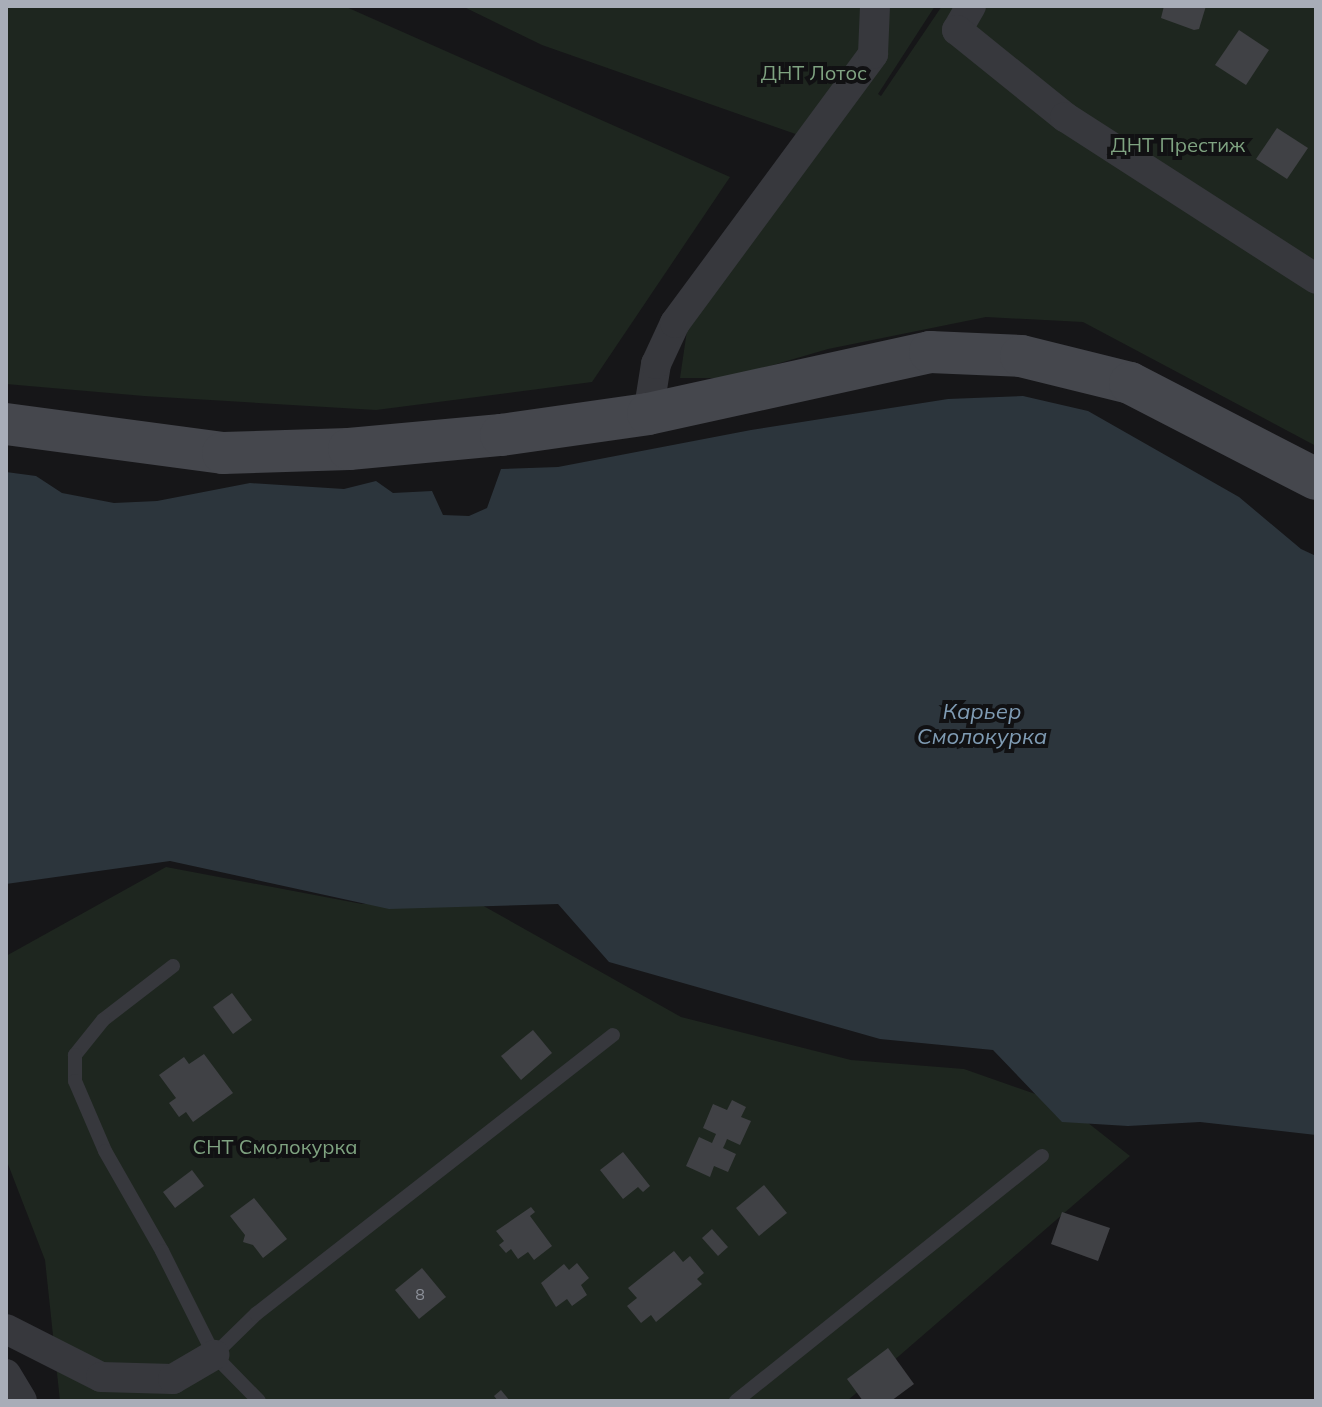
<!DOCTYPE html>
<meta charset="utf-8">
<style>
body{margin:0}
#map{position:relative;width:1322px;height:1407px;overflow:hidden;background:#161618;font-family:Mulish,sans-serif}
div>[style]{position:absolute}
.green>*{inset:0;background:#1e261f}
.water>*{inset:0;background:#2c353c}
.building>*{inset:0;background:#404145}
.lane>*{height:14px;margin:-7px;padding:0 7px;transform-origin:7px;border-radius:7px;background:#37383d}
.street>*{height:30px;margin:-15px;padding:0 15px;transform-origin:15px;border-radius:15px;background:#37383d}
.secondary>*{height:42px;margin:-21px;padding:0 21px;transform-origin:21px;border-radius:21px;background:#45474d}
span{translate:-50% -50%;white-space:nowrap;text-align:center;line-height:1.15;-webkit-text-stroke:8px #111113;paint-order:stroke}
.number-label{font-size:16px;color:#8e929b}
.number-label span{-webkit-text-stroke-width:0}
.park-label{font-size:20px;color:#7fa381}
.water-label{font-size:22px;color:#7f9bb3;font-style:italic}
.frame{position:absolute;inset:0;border:8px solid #a8adb8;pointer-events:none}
</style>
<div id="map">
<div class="green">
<div style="clip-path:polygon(6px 6px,344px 6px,730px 177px,592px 382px,376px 410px,144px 396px,6px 384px)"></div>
<div style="clip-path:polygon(462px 6px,935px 6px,878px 94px,881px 96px,942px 6px,1316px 6px,1316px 446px,1083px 322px,986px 317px,828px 349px,728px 378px,680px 378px,690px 310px,824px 144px,542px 45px)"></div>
<div style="clip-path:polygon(166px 867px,362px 904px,480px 904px,681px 1017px,851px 1060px,964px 1069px,1064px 1104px,1130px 1156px,847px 1401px,60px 1401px,45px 1260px,6px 1159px,6px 956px)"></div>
</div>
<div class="water">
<div style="clip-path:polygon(1023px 396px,1088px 411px,1239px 497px,1301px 549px,1316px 556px,1316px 1135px,1200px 1122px,1128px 1126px,1062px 1122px,993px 1050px,880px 1039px,609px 962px,558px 904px,389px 909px,170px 861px,6px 884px,6px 472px,36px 476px,62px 493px,114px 503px,157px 501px,250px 483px,344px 489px,376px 481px,393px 493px,432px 491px,443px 515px,469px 516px,487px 508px,501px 469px,558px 467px,751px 430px,948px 399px)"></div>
</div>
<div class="building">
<div style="clip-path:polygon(1164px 6px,1206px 6px,1199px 29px,1194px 30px,1161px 18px)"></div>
<div style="clip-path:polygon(1239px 30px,1269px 50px,1246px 85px,1215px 65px)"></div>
<div style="clip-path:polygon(1277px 128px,1308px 148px,1287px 179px,1256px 159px)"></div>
<div style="clip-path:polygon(232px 993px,252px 1020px,233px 1034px,213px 1007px)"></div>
<div style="clip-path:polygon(533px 1030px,552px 1053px,521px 1080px,501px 1056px)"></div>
<div style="clip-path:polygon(204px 1054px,233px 1093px,193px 1122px,186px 1112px,179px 1117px,169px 1103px,176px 1098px,159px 1075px,184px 1057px,189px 1064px)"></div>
<div style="clip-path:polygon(732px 1100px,746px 1107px,741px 1117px,751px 1121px,740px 1145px,727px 1139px,725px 1144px,723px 1148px,736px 1154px,728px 1172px,714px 1166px,710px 1177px,686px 1166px,699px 1137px,712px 1143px,716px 1134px,703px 1128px,713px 1104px,727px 1110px)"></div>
<div style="clip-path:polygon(623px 1152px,650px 1186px,643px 1192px,638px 1187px,623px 1199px,600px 1170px)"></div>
<div style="clip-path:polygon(192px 1170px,204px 1186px,175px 1208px,163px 1192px)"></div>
<div style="clip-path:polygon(764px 1185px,787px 1213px,759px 1236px,736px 1208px)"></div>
<div style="clip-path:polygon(254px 1198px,287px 1239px,263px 1258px,253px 1245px,243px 1242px,245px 1235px,230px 1216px)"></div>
<div style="clip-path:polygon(531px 1207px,535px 1212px,530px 1216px,552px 1246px,534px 1260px,528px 1252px,518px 1259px,511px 1249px,506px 1253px,499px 1245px,504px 1241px,496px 1231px)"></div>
<div style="clip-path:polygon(1062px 1212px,1110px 1228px,1098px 1261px,1051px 1244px)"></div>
<div style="clip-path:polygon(712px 1229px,728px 1247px,718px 1256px,702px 1238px)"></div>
<div style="clip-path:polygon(674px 1251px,683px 1262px,690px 1256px,704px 1273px,697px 1279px,702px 1284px,656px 1322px,651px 1315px,641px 1323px,627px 1306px,637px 1298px,628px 1288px)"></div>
<div style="clip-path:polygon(577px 1263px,589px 1278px,581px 1285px,587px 1295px,572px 1306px,567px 1299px,556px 1307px,541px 1283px,564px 1264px,569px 1270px)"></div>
<div style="clip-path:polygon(422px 1268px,446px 1297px,419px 1319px,395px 1290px)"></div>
<div style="clip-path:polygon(888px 1348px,914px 1384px,891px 1401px,863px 1401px,847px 1379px)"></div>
<div style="clip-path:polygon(501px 1390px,510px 1401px,498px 1401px,494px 1396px)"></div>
</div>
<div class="lane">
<div style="left:173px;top:966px;width:88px;rotate:142.4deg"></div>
<div style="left:103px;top:1020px;width:45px;rotate:128.7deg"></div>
<div style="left:75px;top:1055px;width:26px;rotate:90deg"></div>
<div style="left:75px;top:1081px;width:76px;rotate:66.8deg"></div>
<div style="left:105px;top:1151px;width:115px;rotate:60.3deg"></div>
<div style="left:162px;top:1251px;width:116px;rotate:63.4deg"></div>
<div style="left:214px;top:1355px;width:64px;rotate:45.6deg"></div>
<div style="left:214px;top:1355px;width:59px;rotate:-44.3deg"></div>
<div style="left:256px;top:1314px;width:453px;rotate:-38deg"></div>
<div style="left:736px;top:1401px;width:392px;rotate:-38.7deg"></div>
</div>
<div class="street">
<div style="left:971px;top:6px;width:28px;rotate:120deg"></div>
<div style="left:957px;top:30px;width:139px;rotate:38.9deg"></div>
<div style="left:1065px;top:117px;width:299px;rotate:32.8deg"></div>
<div style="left:648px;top:414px;width:51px;rotate:-80.9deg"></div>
<div style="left:656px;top:364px;width:45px;rotate:-65.1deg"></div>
<div style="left:675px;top:323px;width:334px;rotate:-53.6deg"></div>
<div style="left:873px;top:54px;width:48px;rotate:-87.6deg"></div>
<div style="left:6px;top:1329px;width:106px;rotate:26.8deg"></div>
<div style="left:101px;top:1377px;width:72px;rotate:1.6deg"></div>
<div style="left:173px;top:1379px;width:48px;rotate:-30.3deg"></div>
<div style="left:6px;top:1374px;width:31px;rotate:59deg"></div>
</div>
<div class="secondary">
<div style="left:6px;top:424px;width:219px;rotate:7.6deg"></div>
<div style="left:223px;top:453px;width:126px;rotate:-1.8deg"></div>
<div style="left:349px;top:449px;width:153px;rotate:-5.3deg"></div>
<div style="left:501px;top:435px;width:148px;rotate:-8.1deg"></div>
<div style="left:648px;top:414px;width:289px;rotate:-12.4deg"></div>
<div style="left:930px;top:352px;width:91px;rotate:2.5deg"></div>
<div style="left:1021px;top:356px;width:112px;rotate:13.9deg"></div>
<div style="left:1130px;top:383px;width:209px;rotate:27.3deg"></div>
</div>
<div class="number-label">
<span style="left:420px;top:1294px">8</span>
</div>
<div class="park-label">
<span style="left:814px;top:72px">ДНТ Лотос</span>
<span style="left:1178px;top:144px">ДНТ Престиж</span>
<span style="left:275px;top:1146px">СНТ Смолокурка</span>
</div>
<div class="water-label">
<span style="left:982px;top:724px">Карьер<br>Смолокурка</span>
</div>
<div class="frame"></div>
</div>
